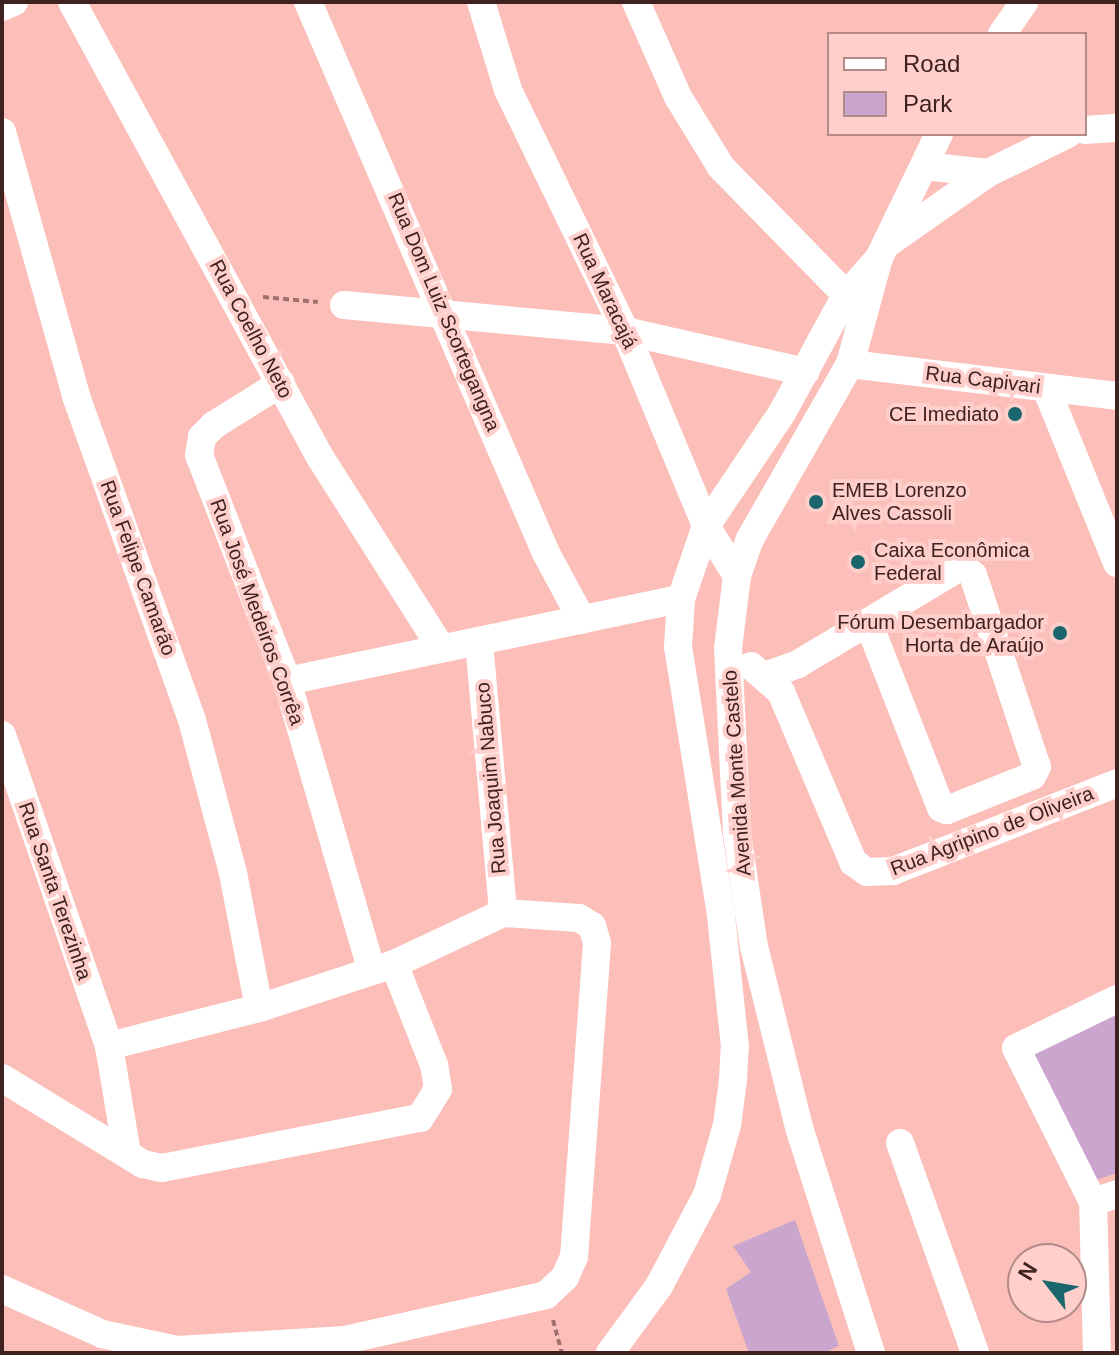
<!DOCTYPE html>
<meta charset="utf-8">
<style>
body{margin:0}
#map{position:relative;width:1119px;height:1355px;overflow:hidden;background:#fbbeb9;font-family:Arial,sans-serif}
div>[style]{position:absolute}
.green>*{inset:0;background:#caa5cd}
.path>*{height:4px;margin-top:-2px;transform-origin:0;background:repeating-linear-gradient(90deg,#a0726f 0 6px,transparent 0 10px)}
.minor>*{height:28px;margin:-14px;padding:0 14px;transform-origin:14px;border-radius:14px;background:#fff}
.dots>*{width:22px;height:22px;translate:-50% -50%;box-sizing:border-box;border:4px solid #ffcfcb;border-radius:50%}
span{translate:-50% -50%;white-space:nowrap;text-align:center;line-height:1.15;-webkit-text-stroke:8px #ffcfcb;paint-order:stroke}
.street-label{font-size:20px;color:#3f2220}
.poi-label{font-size:20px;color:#3f2220}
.right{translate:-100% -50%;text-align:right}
.left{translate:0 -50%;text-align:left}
.frame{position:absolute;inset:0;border:4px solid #3f2220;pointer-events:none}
.legend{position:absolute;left:827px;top:32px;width:260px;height:104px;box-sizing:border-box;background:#ffcfcb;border:2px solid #b28a87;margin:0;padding:10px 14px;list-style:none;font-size:24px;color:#3f2220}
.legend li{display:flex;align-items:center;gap:16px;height:40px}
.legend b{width:40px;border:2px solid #b28a87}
.north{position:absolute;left:1007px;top:1243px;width:80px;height:80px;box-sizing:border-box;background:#ffcfcb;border:2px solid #b28a87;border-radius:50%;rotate:301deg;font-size:22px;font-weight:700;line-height:32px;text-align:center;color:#3f2220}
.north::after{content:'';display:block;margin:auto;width:28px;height:36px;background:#19676d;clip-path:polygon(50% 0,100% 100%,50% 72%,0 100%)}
</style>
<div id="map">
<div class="green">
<div style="clip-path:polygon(1117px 1012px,1117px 1173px,1096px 1180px,1031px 1052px)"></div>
<div style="clip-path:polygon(795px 1220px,839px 1346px,823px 1353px,749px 1353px,726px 1289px,751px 1272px,733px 1246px)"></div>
</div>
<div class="path">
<div style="left:263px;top:297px;width:55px;rotate:5.2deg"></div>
<div style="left:553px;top:1320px;width:34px;rotate:75deg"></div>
</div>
<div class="minor">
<div style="left:72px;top:2px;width:518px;rotate:61.41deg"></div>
<div style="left:320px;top:457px;width:227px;rotate:57.6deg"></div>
<div style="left:308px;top:2px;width:600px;rotate:66.64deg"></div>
<div style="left:546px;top:553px;width:76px;rotate:61.8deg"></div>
<div style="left:481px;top:2px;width:92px;rotate:72.9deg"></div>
<div style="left:508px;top:90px;width:268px;rotate:64.1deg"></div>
<div style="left:625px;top:331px;width:211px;rotate:67.4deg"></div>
<div style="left:706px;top:526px;width:59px;rotate:58.2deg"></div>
<div style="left:636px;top:2px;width:104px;rotate:66.1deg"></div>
<div style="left:678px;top:97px;width:82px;rotate:58.4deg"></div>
<div style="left:721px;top:167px;width:197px;rotate:45.6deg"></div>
<div style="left:2px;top:7px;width:13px;rotate:-23deg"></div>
<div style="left:1002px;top:34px;width:39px;rotate:-55deg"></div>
<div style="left:1085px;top:130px;width:32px;rotate:-4deg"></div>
<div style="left:2px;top:132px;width:274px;rotate:74.3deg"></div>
<div style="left:76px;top:396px;width:344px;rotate:70.3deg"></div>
<div style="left:192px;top:720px;width:158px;rotate:75deg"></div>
<div style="left:233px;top:873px;width:137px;rotate:79.1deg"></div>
<div style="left:924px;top:166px;width:64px;rotate:6.2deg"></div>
<div style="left:888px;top:243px;width:122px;rotate:-35deg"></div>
<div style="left:988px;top:173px;width:89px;rotate:-26deg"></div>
<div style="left:344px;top:305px;width:282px;rotate:5.3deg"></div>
<div style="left:625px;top:331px;width:185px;rotate:12.8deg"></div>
<div style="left:850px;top:364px;width:269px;rotate:6.8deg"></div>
<div style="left:281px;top:383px;width:79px;rotate:147.9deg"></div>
<div style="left:214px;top:425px;width:17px;rotate:135deg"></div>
<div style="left:202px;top:437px;width:18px;rotate:99deg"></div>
<div style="left:199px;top:455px;width:243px;rotate:68.7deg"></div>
<div style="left:287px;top:681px;width:302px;rotate:73.7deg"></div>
<div style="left:1046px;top:388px;width:189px;rotate:67.9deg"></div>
<div style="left:479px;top:642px;width:272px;rotate:84.9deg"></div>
<div style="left:751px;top:666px;width:40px;rotate:41deg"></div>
<div style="left:781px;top:692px;width:185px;rotate:67deg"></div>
<div style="left:853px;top:862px;width:17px;rotate:36deg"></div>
<div style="left:867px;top:872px;width:26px;rotate:-2deg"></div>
<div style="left:893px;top:871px;width:241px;rotate:-21.4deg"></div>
<div style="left:764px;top:676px;width:36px;rotate:-19deg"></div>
<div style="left:798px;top:664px;width:185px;rotate:-30.9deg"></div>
<div style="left:957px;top:569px;width:9px"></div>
<div style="left:966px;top:569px;width:9px;rotate:41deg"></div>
<div style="left:973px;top:575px;width:202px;rotate:71.6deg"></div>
<div style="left:1037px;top:767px;width:10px;rotate:119deg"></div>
<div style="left:1032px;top:776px;width:92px;rotate:158.2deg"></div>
<div style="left:947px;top:810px;width:6px;rotate:-162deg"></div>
<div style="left:941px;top:808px;width:200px;rotate:-111.4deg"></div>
<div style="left:287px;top:681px;width:402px;rotate:-11.8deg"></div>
<div style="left:2px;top:735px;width:329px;rotate:71deg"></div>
<div style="left:109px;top:1046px;width:109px;rotate:80.5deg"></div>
<div style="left:2px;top:1078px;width:165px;rotate:31.4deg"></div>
<div style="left:143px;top:1164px;width:19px;rotate:12deg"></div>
<div style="left:162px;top:1168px;width:263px;rotate:-11deg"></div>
<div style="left:420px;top:1118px;width:34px;rotate:-58deg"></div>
<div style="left:438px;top:1089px;width:24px;rotate:-99deg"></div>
<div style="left:434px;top:1065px;width:109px;rotate:-111.6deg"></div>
<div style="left:900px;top:1143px;width:223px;rotate:70.3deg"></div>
<div style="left:1093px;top:1202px;width:25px;rotate:-18deg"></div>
<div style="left:2px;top:1289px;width:110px;rotate:24.2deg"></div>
<div style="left:102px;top:1334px;width:77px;rotate:12deg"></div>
<div style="left:177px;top:1350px;width:168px;rotate:-3.4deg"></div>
<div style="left:345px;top:1340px;width:206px;rotate:-12.6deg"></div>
<div style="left:546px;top:1295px;width:26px;rotate:-43deg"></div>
<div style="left:565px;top:1277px;width:22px;rotate:-66deg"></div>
<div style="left:574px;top:1257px;width:315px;rotate:-85.8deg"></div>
<div style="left:597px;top:943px;width:18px;rotate:-106deg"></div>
<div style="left:592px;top:926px;width:15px;rotate:-148deg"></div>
<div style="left:579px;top:918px;width:76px;rotate:-176.2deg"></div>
<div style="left:503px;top:913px;width:120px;rotate:154.9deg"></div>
<div style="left:394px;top:964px;width:142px;rotate:161.9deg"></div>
<div style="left:259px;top:1008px;width:155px;rotate:165.8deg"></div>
<div style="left:610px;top:1353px;width:83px;rotate:-53.8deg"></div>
<div style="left:659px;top:1286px;width:103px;rotate:-62.2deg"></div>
<div style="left:707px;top:1195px;width:73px;rotate:-74.1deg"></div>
<div style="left:727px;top:1125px;width:45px;rotate:-82.4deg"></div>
<div style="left:733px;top:1080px;width:33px;rotate:-87deg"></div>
<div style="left:735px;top:1047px;width:133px;rotate:-96.1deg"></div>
<div style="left:721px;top:915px;width:271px;rotate:-99.1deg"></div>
<div style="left:678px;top:647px;width:48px;rotate:-86.4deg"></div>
<div style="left:681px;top:599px;width:77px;rotate:-71.1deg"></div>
<div style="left:706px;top:526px;width:136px;rotate:-56.1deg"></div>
<div style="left:782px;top:413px;width:132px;rotate:-61.5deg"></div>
<div style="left:845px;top:297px;width:52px;rotate:-48.9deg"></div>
<div style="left:879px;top:258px;width:138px;rotate:-64.2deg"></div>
<div style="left:871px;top:1353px;width:237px;rotate:-107.7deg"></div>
<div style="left:799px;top:1127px;width:186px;rotate:-104deg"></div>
<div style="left:754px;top:947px;width:115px;rotate:-98.5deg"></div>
<div style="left:737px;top:833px;width:184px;rotate:-92.8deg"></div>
<div style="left:728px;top:649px;width:74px;rotate:-83deg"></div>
<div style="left:737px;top:576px;width:39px;rotate:-71deg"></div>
<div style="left:750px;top:539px;width:202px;rotate:-60.3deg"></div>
<div style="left:850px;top:364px;width:107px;rotate:-74.8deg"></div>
<div style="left:1097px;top:1353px;width:151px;rotate:-91.5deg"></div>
<div style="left:1093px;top:1202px;width:172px;rotate:-116.6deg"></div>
<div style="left:1016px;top:1048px;width:112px;rotate:-25.9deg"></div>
</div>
<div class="dots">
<div style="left:1015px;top:414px;background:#19676d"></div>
<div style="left:816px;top:502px;background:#19676d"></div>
<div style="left:858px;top:562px;background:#19676d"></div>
<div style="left:1060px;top:633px;background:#19676d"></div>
</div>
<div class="street-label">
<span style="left:605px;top:291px;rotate:65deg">Rua Maracajá</span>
<span style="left:444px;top:312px;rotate:67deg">Rua Dom Luiz Scortegangna</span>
<span style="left:251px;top:329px;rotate:62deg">Rua Coelho Neto</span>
<span style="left:983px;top:380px;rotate:7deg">Rua Capivari</span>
<span style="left:138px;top:568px;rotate:70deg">Rua Felipe Camarão</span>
<span style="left:257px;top:612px;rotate:70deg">Rua José Medeiros Corrêa</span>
<span style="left:737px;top:773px;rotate:-94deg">Avenida Monte Castelo</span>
<span style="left:491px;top:778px;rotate:-95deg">Rua Joaquim Nabuco</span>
<span style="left:992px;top:831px;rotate:-21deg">Rua Agripino de Oliveira</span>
<span style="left:55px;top:891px;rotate:71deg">Rua Santa Terezinha</span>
</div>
<div class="poi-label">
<span class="right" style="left:999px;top:414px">CE Imediato</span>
<span class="left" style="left:832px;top:502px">EMEB Lorenzo<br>Alves Cassoli</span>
<span class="left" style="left:874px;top:562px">Caixa Econômica<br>Federal</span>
<span class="right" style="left:1044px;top:634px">Fórum Desembargador<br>Horta de Araújo</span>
</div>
<div class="frame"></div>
<ul class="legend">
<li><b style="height:10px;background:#fff"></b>Road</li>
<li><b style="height:22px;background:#caa5cd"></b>Park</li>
</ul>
<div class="north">N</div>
</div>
